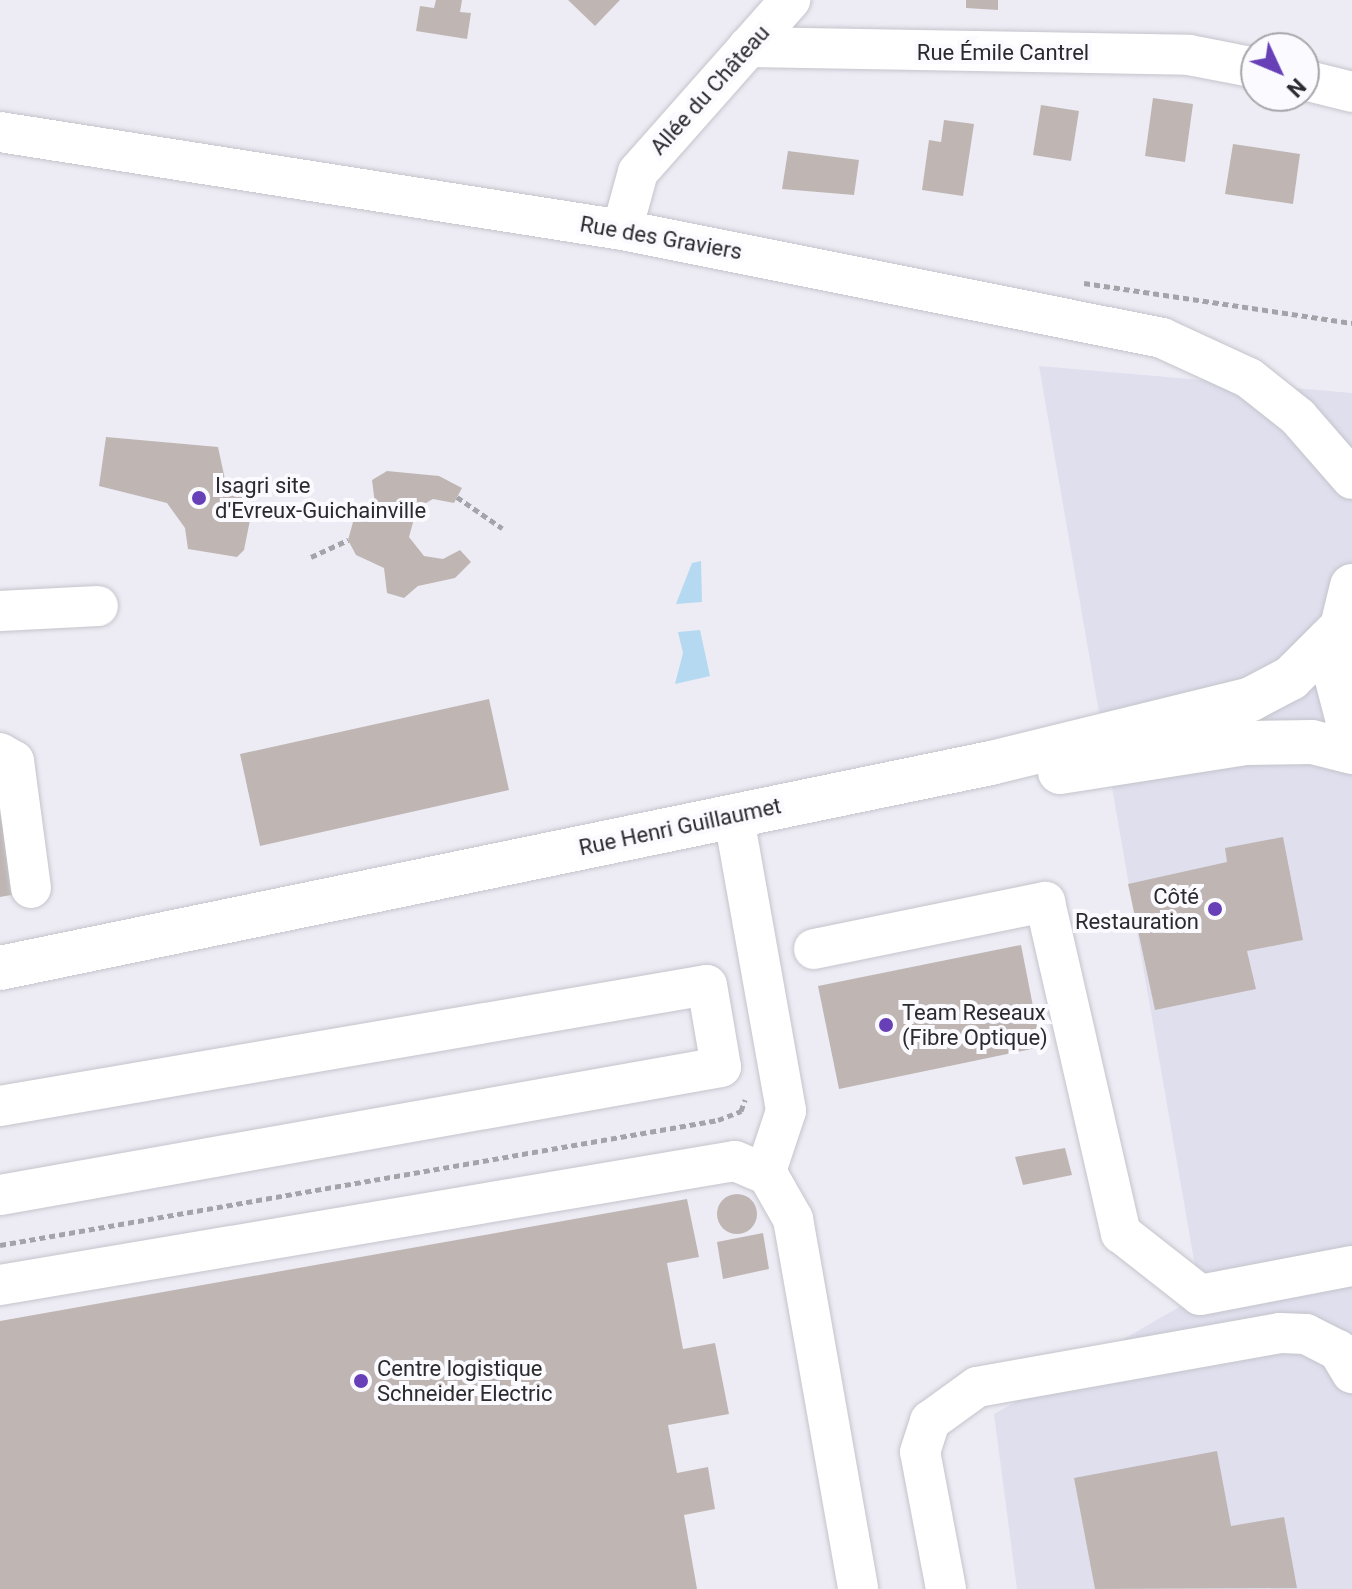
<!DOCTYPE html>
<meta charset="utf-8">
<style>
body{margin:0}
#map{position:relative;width:1352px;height:1589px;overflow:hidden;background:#edecf4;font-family:Roboto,sans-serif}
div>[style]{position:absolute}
.built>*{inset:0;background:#dfdfee}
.water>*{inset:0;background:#b4d9f1}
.building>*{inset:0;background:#bfb6b4}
.round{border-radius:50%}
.path>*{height:5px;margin-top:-2.5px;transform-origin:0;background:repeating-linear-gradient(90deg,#a4a3a9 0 6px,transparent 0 10px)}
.roads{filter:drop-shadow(0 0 2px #c4c4cc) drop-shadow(0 0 2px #c4c4cc)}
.minor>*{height:40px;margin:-20px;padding:0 20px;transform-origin:20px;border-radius:20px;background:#fff}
.major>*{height:44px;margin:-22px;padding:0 22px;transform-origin:22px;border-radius:22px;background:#fff}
.dots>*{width:22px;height:22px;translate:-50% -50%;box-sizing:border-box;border:4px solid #fafaff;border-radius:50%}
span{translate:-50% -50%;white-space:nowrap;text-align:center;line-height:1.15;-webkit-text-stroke:8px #fafaff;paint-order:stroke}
.street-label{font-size:22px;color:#2b2a2d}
.poi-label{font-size:22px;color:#2b2a2d}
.left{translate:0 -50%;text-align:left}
.right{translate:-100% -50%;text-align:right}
.north{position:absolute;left:1240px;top:32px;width:80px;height:80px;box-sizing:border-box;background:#fafaff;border:2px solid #a7a7ab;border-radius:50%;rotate:134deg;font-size:22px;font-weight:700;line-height:32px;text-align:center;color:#2b2a2d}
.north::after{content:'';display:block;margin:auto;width:28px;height:36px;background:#6740b8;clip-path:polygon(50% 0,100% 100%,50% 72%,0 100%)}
</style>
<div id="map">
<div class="built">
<div style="clip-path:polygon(1039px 366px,1352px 393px,1352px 1589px,1017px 1589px,994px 1414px,1200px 1295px)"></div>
</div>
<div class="water">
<div style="clip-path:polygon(701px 561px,702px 602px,676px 604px,692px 563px)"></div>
<div style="clip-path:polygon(700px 630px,710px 676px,675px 684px,683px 653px,678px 632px)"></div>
</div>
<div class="building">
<div style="clip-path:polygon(436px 0,462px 0,460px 12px,471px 13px,467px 39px,416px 31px,420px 6px,434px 8px)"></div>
<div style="clip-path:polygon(568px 0,620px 0,595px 26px)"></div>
<div style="clip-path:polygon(966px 0,998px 0,998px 10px,966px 8px)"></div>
<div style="clip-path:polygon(1153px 98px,1193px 104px,1185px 162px,1145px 156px)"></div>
<div style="clip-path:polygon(1041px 105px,1079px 111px,1071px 161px,1033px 155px)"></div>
<div style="clip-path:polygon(944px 120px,974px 124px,963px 196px,922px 190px,929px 140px,941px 142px)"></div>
<div style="clip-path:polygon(1233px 144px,1300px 154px,1293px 204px,1225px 194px)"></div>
<div style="clip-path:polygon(788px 151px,859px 160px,854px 195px,782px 189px)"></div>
<div style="clip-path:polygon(106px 437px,218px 447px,226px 484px,255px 495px,244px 550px,237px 557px,188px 549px,185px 528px,167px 503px,99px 486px)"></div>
<div style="clip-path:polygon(387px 471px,439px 476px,462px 488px,454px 503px,433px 499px,417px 508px,409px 537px,424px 556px,443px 559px,460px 550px,471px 562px,455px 578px,418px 586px,404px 598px,387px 593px,384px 568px,356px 555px,348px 540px,353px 522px,375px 504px,372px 480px)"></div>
<div style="clip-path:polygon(489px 699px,509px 790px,260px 846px,240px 754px)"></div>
<div style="clip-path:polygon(0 812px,17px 894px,0 897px)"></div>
<div style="clip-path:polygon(1283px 837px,1303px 940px,1247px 951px,1256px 989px,1155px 1010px,1128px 884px,1227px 862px,1225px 848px)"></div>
<div style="clip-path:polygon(1021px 945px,1041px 1047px,839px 1089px,818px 986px)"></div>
<div style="clip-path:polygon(1065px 1148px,1072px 1175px,1023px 1185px,1015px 1157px)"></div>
<div class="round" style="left:717px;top:1194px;width:40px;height:40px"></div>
<div style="clip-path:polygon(687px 1199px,699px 1257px,667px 1263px,683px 1349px,715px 1343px,729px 1414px,668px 1425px,677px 1473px,708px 1467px,715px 1509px,684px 1515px,697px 1589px,0 1589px,0 1321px)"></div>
<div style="clip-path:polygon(763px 1233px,769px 1269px,723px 1279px,717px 1242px)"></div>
<div style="clip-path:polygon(1217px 1451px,1231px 1526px,1284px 1517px,1297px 1588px,1095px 1589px,1074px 1478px)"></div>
</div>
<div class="path">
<div style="left:1084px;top:283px;width:271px;rotate:8.5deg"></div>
<div style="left:457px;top:497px;width:55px;rotate:34.6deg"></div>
<div style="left:311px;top:557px;width:41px;rotate:-24.7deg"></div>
<div style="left:0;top:1245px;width:729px;rotate:-9.88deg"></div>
<div style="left:718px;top:1120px;width:25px;rotate:-21deg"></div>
<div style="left:741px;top:1111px;width:12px;rotate:-70deg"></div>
</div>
<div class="roads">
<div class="minor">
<div style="left:748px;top:47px;width:441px;rotate:1deg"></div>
<div style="left:1189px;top:55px;width:68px;rotate:11deg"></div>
<div style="left:1304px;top:80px;width:49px;rotate:14deg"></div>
<div style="left:0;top:132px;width:630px;rotate:8.95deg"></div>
<div style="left:622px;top:230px;width:551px;rotate:11.31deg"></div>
<div style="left:1162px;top:338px;width:96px;rotate:24.7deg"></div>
<div style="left:1249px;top:378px;width:63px;rotate:38.5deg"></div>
<div style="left:1298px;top:417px;width:82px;rotate:48.9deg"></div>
<div style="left:622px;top:230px;width:60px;rotate:-74.6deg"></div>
<div style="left:638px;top:172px;width:230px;rotate:-48.5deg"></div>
<div style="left:0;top:611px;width:98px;rotate:-2.9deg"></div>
<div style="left:0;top:753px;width:16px;rotate:30deg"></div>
<div style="left:14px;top:761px;width:128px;rotate:82.4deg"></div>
<div style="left:737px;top:835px;width:280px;rotate:79.9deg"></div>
<div style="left:786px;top:1111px;width:66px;rotate:108.4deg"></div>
<div style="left:814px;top:949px;width:236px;rotate:-11.5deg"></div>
<div style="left:1045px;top:902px;width:340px;rotate:77.1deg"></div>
<div style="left:1121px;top:1233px;width:100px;rotate:38.1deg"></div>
<div style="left:1200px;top:1295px;width:155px;rotate:-10.8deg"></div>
<div style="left:0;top:1106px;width:717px;rotate:-9.71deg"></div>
<div style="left:707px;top:985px;width:83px;rotate:80.3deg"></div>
<div style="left:721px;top:1067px;width:732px;rotate:169.93deg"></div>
<div style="left:0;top:1285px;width:745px;rotate:-9.58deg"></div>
<div style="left:735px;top:1161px;width:36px;rotate:23deg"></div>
<div style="left:768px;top:1175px;width:51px;rotate:60.4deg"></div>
<div style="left:793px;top:1219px;width:376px;rotate:80deg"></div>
<div style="left:946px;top:1589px;width:139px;rotate:-100.7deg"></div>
<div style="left:920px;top:1452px;width:33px;rotate:-72deg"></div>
<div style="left:930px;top:1421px;width:58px;rotate:-35.9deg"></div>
<div style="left:977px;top:1387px;width:308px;rotate:-10.1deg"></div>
<div style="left:1280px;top:1333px;width:26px;rotate:2deg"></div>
<div style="left:1306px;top:1334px;width:36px;rotate:27deg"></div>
<div style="left:1338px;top:1350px;width:27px;rotate:59deg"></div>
</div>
<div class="major">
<div style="left:1352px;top:586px;width:80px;rotate:103.7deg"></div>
<div style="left:1333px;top:664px;width:75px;rotate:75.4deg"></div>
<div style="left:1060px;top:772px;width:188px;rotate:-8.9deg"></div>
<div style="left:1246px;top:743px;width:66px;rotate:-0.9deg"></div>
<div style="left:1312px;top:742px;width:41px;rotate:14deg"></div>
<div style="left:0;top:968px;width:1012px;rotate:-11.69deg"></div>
<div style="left:991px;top:763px;width:268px;rotate:-13.8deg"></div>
<div style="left:1251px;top:699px;width:45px;rotate:-27.7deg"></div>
<div style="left:1291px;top:678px;width:64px;rotate:-45deg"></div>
</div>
</div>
<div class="dots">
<div style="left:199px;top:498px;background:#6740b8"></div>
<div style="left:1215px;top:909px;background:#6740b8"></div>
<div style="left:886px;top:1025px;background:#6740b8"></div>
<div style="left:361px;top:1381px;background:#6740b8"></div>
</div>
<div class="street-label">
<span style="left:1003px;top:53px">Rue Émile Cantrel</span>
<span style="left:710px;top:90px;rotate:-48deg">Allée du Château</span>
<span style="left:661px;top:238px;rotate:10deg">Rue des Graviers</span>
<span style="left:680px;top:827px;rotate:-12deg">Rue Henri Guillaumet</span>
</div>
<div class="poi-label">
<span class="left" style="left:215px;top:498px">Isagri site<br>d'Evreux-Guichainville</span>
<span class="right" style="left:1199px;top:909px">Côté<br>Restauration</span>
<span class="left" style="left:902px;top:1025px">Team Reseaux<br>(Fibre Optique)</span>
<span class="left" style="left:377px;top:1381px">Centre logistique<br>Schneider Electric</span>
</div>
<div class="north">N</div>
</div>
